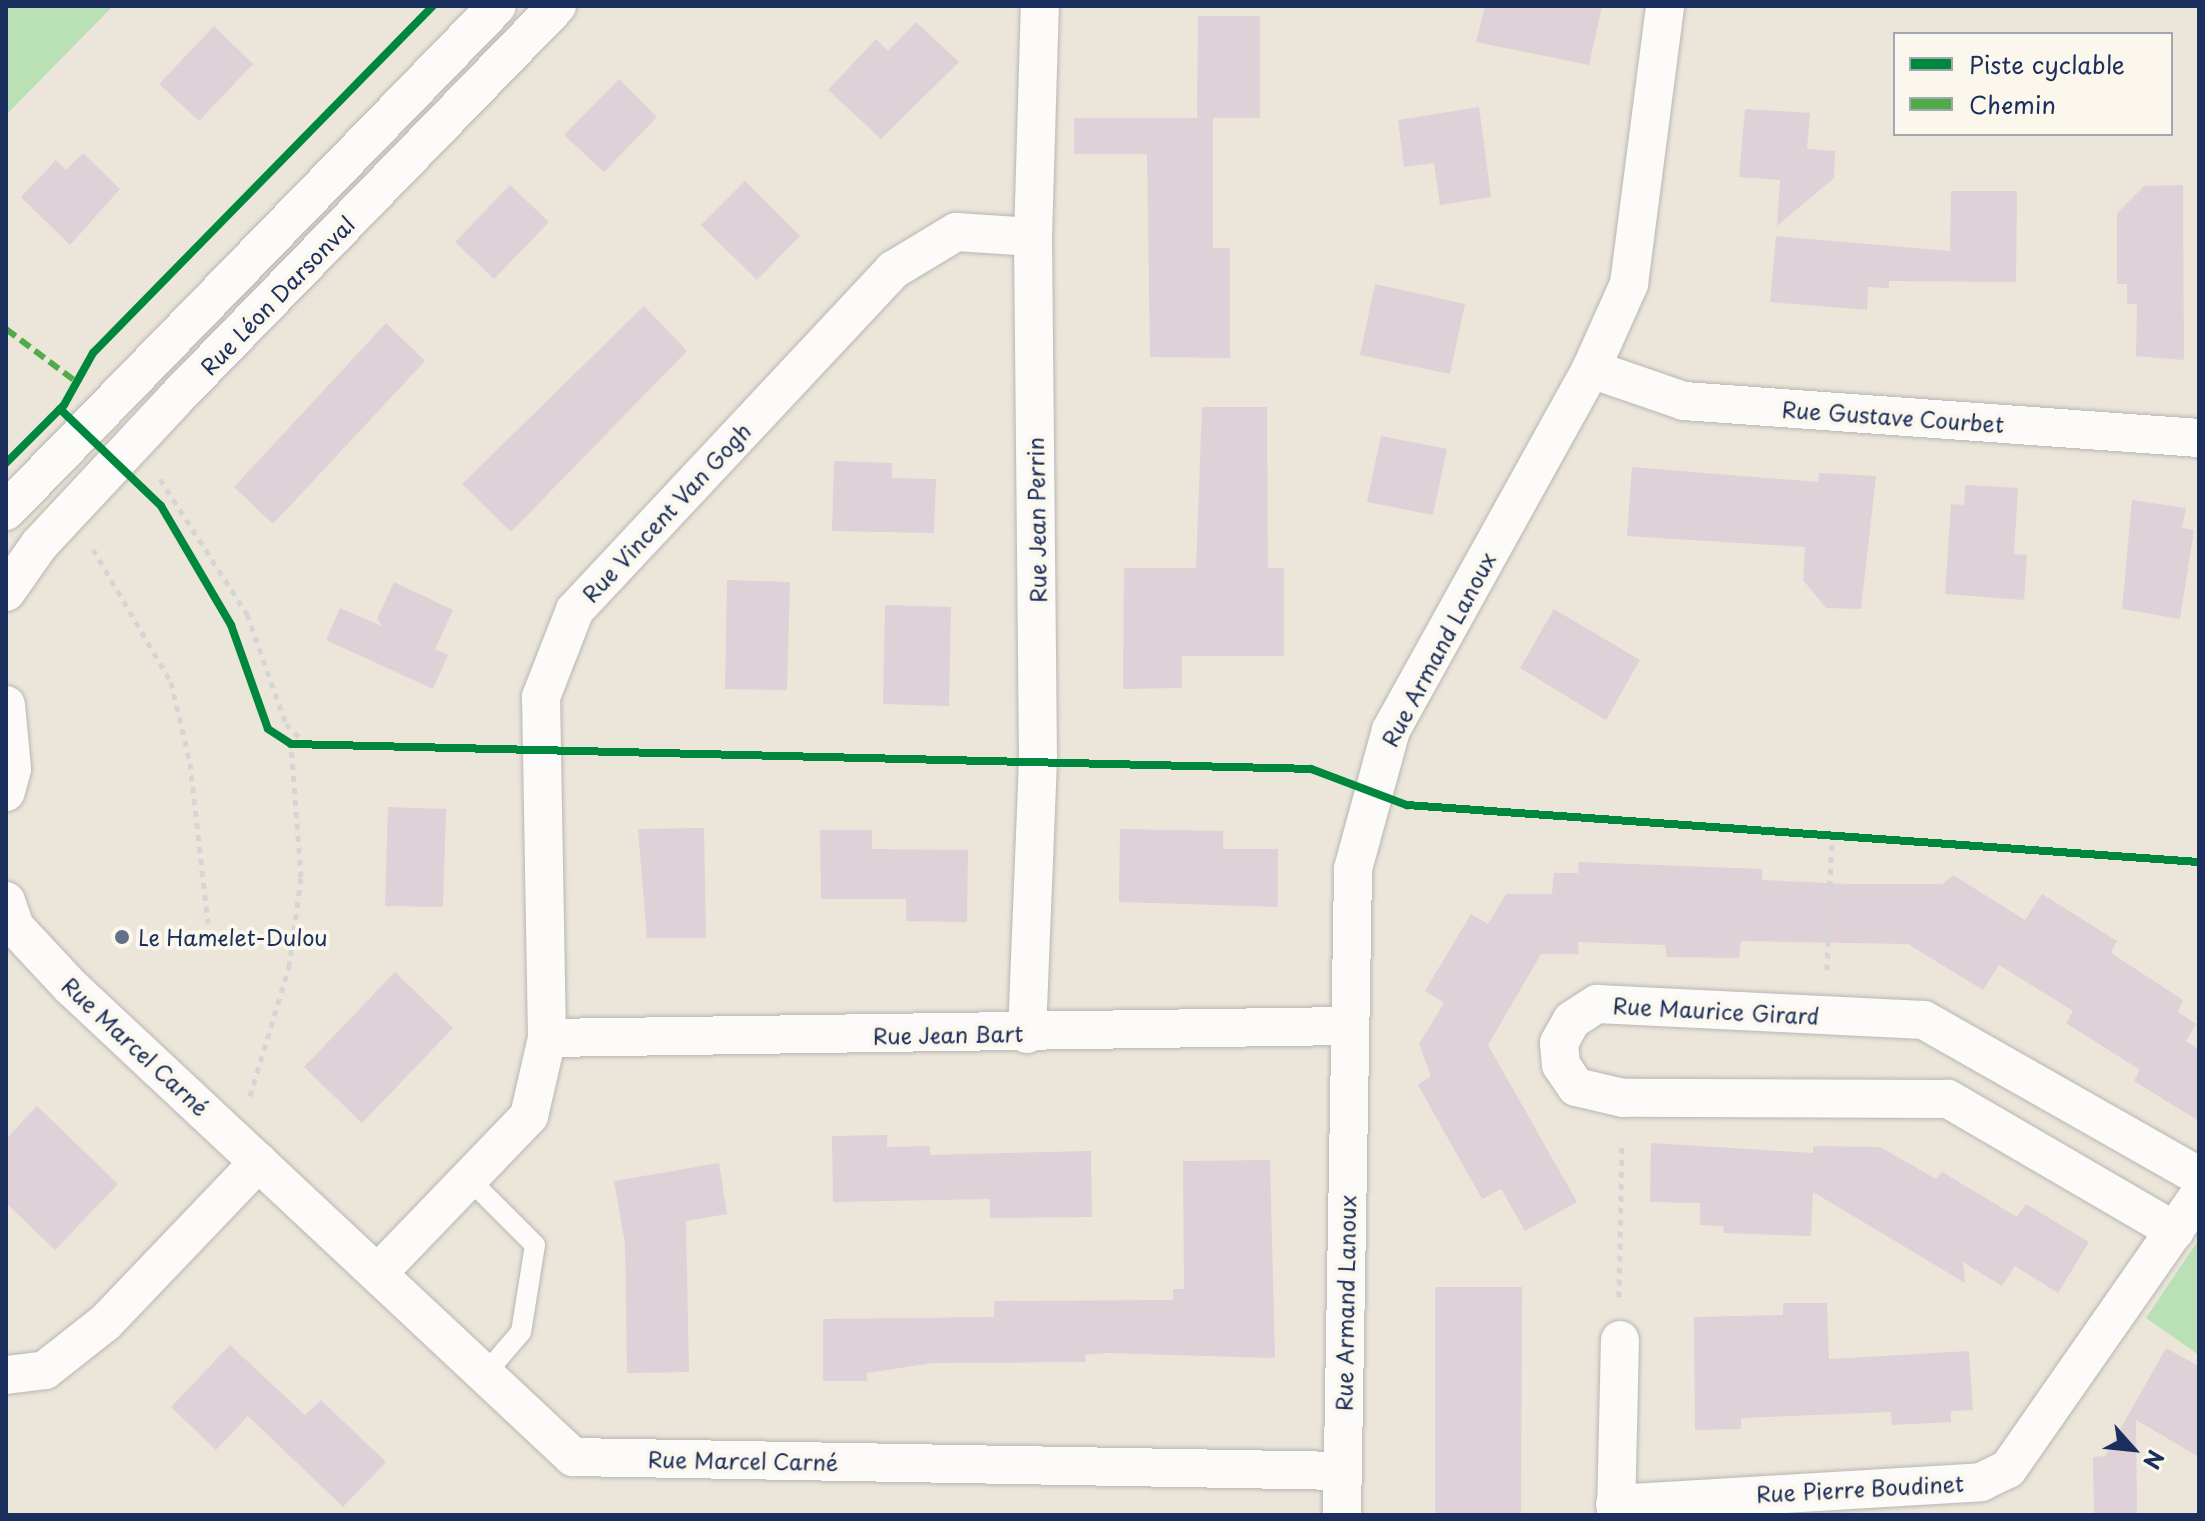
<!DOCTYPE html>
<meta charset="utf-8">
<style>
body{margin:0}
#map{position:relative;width:2205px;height:1521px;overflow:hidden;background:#ece6da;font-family:"Playpen Sans",sans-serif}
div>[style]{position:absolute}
.green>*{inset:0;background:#bae1b6}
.building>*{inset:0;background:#ded1d7}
.path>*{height:5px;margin-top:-2.5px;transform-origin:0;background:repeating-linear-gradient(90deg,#d5d5d5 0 6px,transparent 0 12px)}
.roads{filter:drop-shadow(0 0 2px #b8b6b3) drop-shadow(0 0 2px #b8b6b3)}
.service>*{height:20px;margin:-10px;padding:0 10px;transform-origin:10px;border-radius:10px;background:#fcfbf9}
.minor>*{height:38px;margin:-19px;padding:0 19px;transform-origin:19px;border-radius:19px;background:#fcfbf9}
.quiet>*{height:6px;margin-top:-3px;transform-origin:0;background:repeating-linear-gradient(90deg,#52ab49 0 12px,transparent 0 18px)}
.cycleway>*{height:8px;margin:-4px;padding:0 4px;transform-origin:4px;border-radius:4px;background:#00873e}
.dots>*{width:22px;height:22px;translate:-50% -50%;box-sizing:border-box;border:4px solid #fbf7ec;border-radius:50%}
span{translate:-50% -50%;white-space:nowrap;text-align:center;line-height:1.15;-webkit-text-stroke:8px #fbf7ec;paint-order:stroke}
.street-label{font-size:22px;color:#1b2f5e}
.poi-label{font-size:22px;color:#1b2f5e}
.left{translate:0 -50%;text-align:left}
.frame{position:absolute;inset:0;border:8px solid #1b2f5e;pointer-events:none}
.legend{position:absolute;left:1893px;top:32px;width:280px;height:104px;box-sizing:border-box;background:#fbf7ec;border:2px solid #a1a7b3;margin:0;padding:10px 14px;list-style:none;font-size:24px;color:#1b2f5e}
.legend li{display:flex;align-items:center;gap:16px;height:40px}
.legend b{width:40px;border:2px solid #a1a7b3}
.north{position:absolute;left:2093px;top:1409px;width:80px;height:80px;-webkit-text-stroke:6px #fbf7ec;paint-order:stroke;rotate:117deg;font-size:22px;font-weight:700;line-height:32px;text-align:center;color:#1b2f5e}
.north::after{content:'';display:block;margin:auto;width:28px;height:36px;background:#1b2f5e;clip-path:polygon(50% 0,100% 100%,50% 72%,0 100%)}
</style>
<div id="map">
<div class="green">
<div style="clip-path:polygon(6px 6px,113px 6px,6px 115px)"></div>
<div style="clip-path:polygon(2199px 1239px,2199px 1355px,2146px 1318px)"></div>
</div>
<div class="building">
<div style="clip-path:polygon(1485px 6px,1602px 6px,1589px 65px,1476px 42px)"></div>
<div style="clip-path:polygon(1198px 16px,1260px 16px,1260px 118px,1213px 118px,1213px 248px,1230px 248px,1230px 358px,1150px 357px,1147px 154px,1074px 154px,1074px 118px,1197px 118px)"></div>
<div style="clip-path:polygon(916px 22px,959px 62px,881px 139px,828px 90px,876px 39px,888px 51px)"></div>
<div style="clip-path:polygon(214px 26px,253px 64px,199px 121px,159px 84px)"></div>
<div style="clip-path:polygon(619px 79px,657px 117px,604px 172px,564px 135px)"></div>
<div style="clip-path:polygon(1479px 107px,1491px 197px,1440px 205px,1434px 163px,1404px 167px,1398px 120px)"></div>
<div style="clip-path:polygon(1745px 109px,1810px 113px,1807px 149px,1835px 151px,1834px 178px,1777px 226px,1780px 180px,1739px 177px)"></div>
<div style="clip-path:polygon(83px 153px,120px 189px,70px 245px,21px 197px,56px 160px,66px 170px)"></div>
<div style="clip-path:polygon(745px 181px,800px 236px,757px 280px,701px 225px)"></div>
<div style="clip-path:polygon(510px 185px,549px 222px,494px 279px,455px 242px)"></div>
<div style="clip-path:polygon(2183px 185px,2184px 360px,2136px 356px,2137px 304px,2127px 304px,2127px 284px,2117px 284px,2117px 213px,2144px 186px)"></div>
<div style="clip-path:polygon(1951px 191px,2017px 191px,2016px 282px,1889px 281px,1889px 288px,1868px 287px,1867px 310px,1770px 302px,1776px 236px,1950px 251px)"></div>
<div style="clip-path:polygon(1375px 284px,1465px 304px,1450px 374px,1360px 355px)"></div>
<div style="clip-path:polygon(644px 306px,687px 351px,511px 532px,462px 484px)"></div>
<div style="clip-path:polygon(386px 323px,425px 361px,273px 524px,234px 487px)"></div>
<div style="clip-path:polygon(1202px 407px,1267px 407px,1268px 568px,1284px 568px,1284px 656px,1182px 656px,1182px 688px,1123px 689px,1124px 568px,1196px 568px)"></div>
<div style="clip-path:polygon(1381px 436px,1447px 449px,1433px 515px,1367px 502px)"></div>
<div style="clip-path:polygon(834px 461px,892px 463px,892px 478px,936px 479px,934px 533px,832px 531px)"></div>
<div style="clip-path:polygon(1632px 467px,1818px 482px,1819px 473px,1876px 476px,1861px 609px,1826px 608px,1803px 580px,1805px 547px,1627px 536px)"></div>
<div style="clip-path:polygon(1965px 485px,2018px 488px,2014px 554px,2027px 555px,2024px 600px,1945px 594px,1951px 504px,1964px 505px)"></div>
<div style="clip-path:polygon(2132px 500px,2186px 508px,2182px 528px,2194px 530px,2180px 619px,2122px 609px)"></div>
<div style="clip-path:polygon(727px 580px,790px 582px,787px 690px,725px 689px)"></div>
<div style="clip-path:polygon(394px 582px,453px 610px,435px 649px,448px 655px,433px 689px,326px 640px,340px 608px,382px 626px,377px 619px)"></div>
<div style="clip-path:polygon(885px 605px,951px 607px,949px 706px,883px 704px)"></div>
<div style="clip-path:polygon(1554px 609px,1640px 660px,1606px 720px,1520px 668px)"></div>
<div style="clip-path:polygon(388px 807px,446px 809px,443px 907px,385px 906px)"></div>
<div style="clip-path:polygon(704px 828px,706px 938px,647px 938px,638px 829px)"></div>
<div style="clip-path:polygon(1120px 829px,1223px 831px,1223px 849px,1278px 849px,1278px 907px,1119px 902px)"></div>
<div style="clip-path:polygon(820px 830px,872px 830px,872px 849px,968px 850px,967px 922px,906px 921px,906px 899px,821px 899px)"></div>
<div style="clip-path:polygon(1579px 862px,1762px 869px,1762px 880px,1849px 884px,1942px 884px,1953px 875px,2025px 920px,2042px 894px,2117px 941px,2111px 953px,2183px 1000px,2178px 1012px,2196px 1024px,2186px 1041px,2199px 1050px,2199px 1121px,2134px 1081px,2140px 1070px,2066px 1023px,2073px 1011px,1999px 965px,1983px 990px,1908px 944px,1741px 941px,1739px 958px,1667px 957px,1665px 945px,1578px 942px,1579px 954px,1541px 954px,1488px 1045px,1577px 1202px,1525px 1231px,1501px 1189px,1482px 1199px,1418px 1085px,1431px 1076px,1419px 1044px,1444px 1003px,1425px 991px,1471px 914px,1488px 924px,1506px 894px,1552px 894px,1554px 873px,1578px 873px)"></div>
<div style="clip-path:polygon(395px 972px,453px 1028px,362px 1123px,304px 1067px)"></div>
<div style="clip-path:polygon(37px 1106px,118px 1184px,55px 1250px,6px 1203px,6px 1139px)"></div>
<div style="clip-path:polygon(887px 1135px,887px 1147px,930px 1146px,930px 1155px,1091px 1151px,1092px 1217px,990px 1218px,990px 1199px,833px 1202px,832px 1136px)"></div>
<div style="clip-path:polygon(1651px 1143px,1813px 1153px,1813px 1146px,1880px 1147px,1936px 1179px,1942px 1172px,2017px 1217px,2026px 1204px,2089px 1242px,2058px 1293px,2015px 1266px,2002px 1286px,1963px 1262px,1965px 1283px,1813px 1192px,1811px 1236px,1723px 1233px,1724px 1226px,1700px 1225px,1700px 1203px,1650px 1202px)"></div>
<div style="clip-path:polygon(1270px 1160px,1275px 1358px,1107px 1353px,1085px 1355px,1085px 1362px,933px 1363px,867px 1373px,867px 1381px,823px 1381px,823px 1319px,994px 1317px,994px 1301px,1173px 1300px,1173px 1289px,1184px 1289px,1183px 1161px)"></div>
<div style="clip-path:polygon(719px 1163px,727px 1214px,686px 1221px,689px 1372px,627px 1373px,625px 1243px,614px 1181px)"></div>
<div style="clip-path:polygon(1435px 1287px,1522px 1287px,1521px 1515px,1435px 1515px)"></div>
<div style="clip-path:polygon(1783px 1303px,1827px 1303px,1829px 1359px,1969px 1351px,1973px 1410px,1951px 1411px,1951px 1422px,1892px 1425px,1891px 1412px,1741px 1418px,1741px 1429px,1695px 1430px,1694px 1317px,1783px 1315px)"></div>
<div style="clip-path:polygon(230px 1345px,305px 1415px,321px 1400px,386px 1462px,343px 1507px,248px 1416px,216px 1450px,171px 1407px)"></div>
<div style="clip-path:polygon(2166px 1348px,2199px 1366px,2199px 1457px,2136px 1420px,2137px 1515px,2094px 1515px,2093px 1457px,2105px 1456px)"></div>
</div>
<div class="path">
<div style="left:160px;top:479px;width:161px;rotate:57.2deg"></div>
<div style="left:247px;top:614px;width:117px;rotate:70.5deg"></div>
<div style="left:286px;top:724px;width:25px;rotate:45deg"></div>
<div style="left:93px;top:549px;width:154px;rotate:59.6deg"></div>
<div style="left:171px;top:682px;width:83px;rotate:76.8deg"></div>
<div style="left:190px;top:763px;width:161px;rotate:83.6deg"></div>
<div style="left:1827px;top:970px;width:135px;rotate:-87.9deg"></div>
<div style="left:250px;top:1096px;width:135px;rotate:-73.2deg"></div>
<div style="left:289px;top:967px;width:91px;rotate:-82.4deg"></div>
<div style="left:301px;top:877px;width:133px;rotate:-94.3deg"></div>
<div style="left:1619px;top:1297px;width:154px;rotate:-88.9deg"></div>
</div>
<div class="roads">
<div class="service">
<div style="left:469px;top:1179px;width:93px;rotate:45deg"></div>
<div style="left:535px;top:1245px;width:88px;rotate:99.1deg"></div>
<div style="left:521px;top:1332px;width:55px;rotate:130.6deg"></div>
</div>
<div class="minor">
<div style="left:1591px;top:369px;width:98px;rotate:19deg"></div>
<div style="left:1684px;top:401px;width:516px;rotate:4.11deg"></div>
<div style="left:6px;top:511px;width:704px;rotate:-45.81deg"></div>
<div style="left:6px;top:592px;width:57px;rotate:-54.9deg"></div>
<div style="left:39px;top:545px;width:200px;rotate:-47deg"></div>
<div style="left:175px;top:399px;width:548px;rotate:-45.81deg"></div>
<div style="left:6px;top:705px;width:64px;rotate:84.6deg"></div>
<div style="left:12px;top:769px;width:24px;rotate:105deg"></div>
<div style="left:6px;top:901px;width:28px;rotate:71deg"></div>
<div style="left:15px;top:927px;width:82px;rotate:47deg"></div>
<div style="left:71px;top:987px;width:688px;rotate:43.11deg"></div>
<div style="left:573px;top:1457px;width:769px;rotate:1.04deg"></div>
<div style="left:1027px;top:1034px;width:275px;rotate:-87.7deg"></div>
<div style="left:1038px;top:759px;width:522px;rotate:-90.55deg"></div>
<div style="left:1033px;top:237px;width:231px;rotate:-88.3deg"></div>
<div style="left:547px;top:1038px;width:802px;rotate:-0.86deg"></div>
<div style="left:2175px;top:1231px;width:263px;rotate:-149.8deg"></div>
<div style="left:1948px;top:1099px;width:325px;rotate:-179.8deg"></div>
<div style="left:1623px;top:1098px;width:48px;rotate:-166.8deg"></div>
<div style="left:1576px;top:1087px;width:27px;rotate:-124deg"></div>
<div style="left:1561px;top:1065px;width:22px;rotate:-95deg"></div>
<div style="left:1559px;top:1043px;width:26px;rotate:-61deg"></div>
<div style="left:1572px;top:1020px;width:30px;rotate:-33deg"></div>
<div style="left:1597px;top:1004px;width:327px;rotate:2.8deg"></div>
<div style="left:1924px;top:1020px;width:316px;rotate:29.6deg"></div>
<div style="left:378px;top:1273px;width:218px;rotate:-46.1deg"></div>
<div style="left:529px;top:1116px;width:80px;rotate:-77deg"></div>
<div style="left:547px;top:1038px;width:341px;rotate:-91deg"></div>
<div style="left:541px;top:697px;width:93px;rotate:-68.7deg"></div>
<div style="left:575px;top:610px;width:466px;rotate:-46.9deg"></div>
<div style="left:893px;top:270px;width:74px;rotate:-31.1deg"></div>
<div style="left:956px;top:232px;width:77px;rotate:3.7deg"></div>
<div style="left:6px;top:1375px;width:39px;rotate:-7deg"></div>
<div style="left:45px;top:1370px;width:78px;rotate:-38.2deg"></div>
<div style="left:106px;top:1322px;width:221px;rotate:-46.3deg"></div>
<div style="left:1615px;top:1504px;width:367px;rotate:-3.4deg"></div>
<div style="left:1981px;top:1482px;width:30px;rotate:-26deg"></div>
<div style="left:2008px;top:1469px;width:334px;rotate:-55.1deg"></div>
<div style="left:1342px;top:1515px;width:646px;rotate:-89.02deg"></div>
<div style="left:1353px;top:869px;width:144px;rotate:-74.7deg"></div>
<div style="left:1391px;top:730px;width:413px;rotate:-61deg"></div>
<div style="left:1591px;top:369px;width:93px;rotate:-65.9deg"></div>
<div style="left:1629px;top:284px;width:280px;rotate:-82.6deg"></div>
<div style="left:1616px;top:1515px;width:175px;rotate:-88.7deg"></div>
</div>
</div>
<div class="quiet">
<div style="left:6px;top:329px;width:85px;rotate:36.9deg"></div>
</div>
<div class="cycleway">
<div style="left:60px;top:409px;width:140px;rotate:43.8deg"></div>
<div style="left:161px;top:506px;width:138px;rotate:59.5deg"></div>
<div style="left:231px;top:625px;width:110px;rotate:70.4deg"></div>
<div style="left:268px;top:729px;width:27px;rotate:33deg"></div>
<div style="left:291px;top:744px;width:1020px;rotate:1.4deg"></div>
<div style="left:1311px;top:769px;width:103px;rotate:20.6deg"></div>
<div style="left:1407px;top:805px;width:794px;rotate:4.12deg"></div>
<div style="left:6px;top:463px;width:82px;rotate:-45deg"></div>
<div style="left:64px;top:405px;width:60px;rotate:-60.9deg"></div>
<div style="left:93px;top:353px;width:486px;rotate:-45.6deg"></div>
</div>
<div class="dots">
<div style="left:122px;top:937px;background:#646f89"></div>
</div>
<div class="street-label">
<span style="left:277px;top:295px;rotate:-46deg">Rue Léon Darsonval</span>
<span style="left:1893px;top:416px;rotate:4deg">Rue Gustave Courbet</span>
<span style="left:666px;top:512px;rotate:-47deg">Rue Vincent Van Gogh</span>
<span style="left:1036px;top:520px;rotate:-91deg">Rue Jean Perrin</span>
<span style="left:1438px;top:649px;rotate:-62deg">Rue Armand Lanoux</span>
<span style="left:1716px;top:1010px;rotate:3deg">Rue Maurice Girard</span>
<span style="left:948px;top:1034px;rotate:-1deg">Rue Jean Bart</span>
<span style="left:136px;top:1046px;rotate:43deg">Rue Marcel Carné</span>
<span style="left:1345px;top:1303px;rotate:-89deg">Rue Armand Lanoux</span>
<span style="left:743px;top:1460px;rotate:1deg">Rue Marcel Carné</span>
<span style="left:1860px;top:1488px;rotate:-3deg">Rue Pierre Boudinet</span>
</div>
<div class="poi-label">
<span class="left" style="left:138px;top:937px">Le Hamelet-Dulou</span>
</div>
<div class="frame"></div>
<ul class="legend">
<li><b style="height:10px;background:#00873e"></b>Piste cyclable</li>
<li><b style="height:10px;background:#52ab49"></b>Chemin</li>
</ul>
<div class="north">N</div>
</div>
